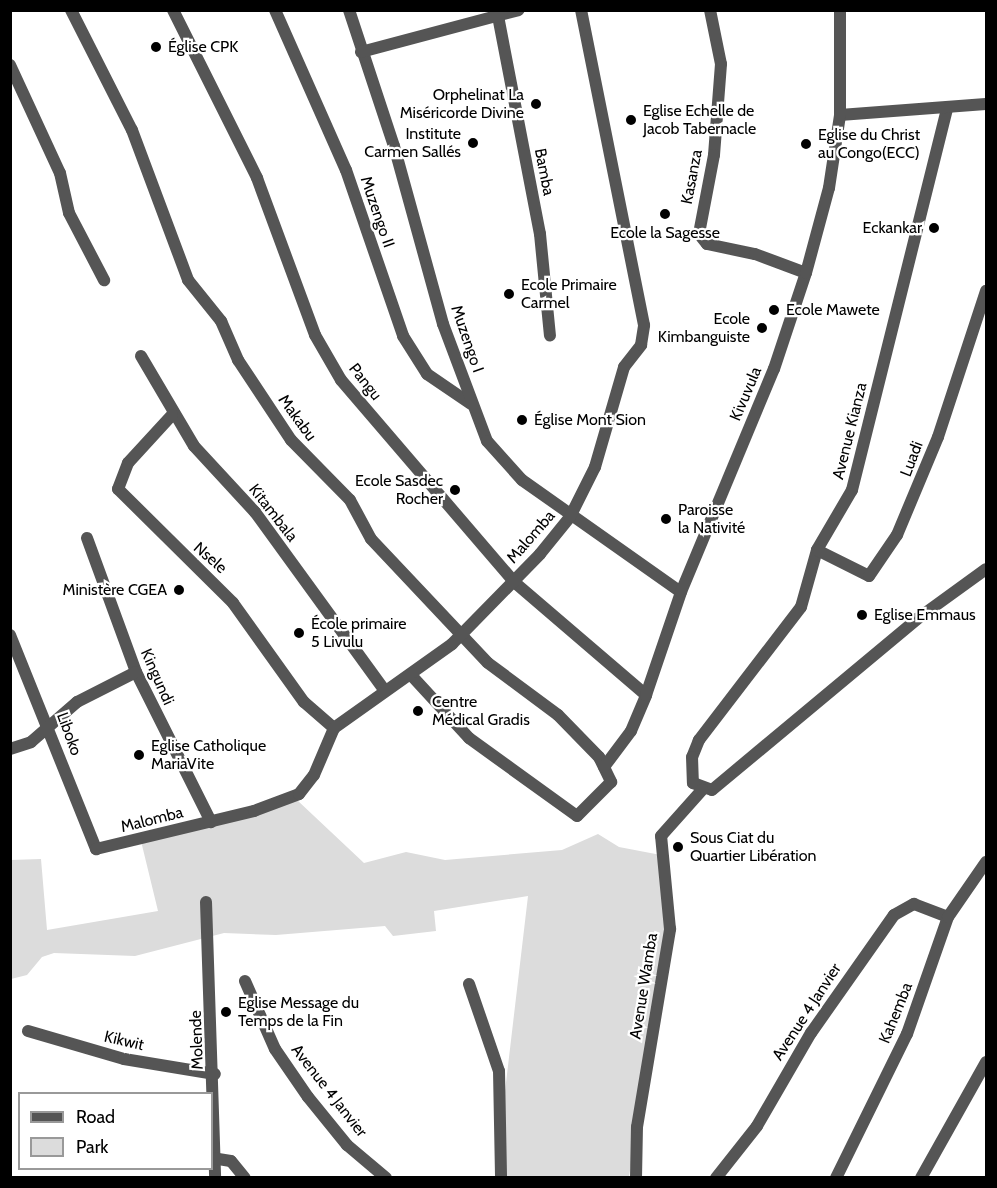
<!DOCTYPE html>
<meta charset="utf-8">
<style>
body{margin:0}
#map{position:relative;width:997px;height:1188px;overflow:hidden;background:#fff;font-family:Cabin,sans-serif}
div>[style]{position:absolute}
.green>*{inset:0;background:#dcdcdc}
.minor>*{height:12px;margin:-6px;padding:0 6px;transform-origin:6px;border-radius:6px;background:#555}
.dots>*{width:16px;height:16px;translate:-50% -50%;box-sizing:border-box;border:3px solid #fff;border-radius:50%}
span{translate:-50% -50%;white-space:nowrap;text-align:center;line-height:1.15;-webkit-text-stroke:4.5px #fff;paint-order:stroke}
.poi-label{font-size:16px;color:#000}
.left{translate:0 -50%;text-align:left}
.right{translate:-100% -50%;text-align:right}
.street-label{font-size:16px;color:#000}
.frame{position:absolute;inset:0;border:12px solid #000;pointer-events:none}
.legend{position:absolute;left:18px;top:1092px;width:195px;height:78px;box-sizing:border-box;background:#fff;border:2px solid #999;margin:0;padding:8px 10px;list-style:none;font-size:18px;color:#000}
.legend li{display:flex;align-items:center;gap:12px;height:30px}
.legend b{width:30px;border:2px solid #999}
</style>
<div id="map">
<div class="green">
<div style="clip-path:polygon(297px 800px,364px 863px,406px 852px,445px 860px,562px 850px,598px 834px,619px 847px,666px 856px,671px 901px,629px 1177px,502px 1177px,501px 1125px,528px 896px,434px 911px,436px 931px,393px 936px,385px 926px,276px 935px,224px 933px,135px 956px,54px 953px,42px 957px,27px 975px,11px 979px,10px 860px,41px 859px,47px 930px,158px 911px,141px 841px)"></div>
</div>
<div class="minor">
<div style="left:71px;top:10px;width:135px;rotate:63.1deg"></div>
<div style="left:132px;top:130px;width:160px;rotate:69.5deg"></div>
<div style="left:188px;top:280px;width:53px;rotate:51.2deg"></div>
<div style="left:221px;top:321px;width:43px;rotate:66.4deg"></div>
<div style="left:238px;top:360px;width:96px;rotate:56.5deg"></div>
<div style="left:291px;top:440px;width:84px;rotate:45.5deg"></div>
<div style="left:350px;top:500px;width:44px;rotate:61.7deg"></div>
<div style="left:371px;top:539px;width:170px;rotate:46.7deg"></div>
<div style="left:488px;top:663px;width:87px;rotate:36.6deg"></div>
<div style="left:558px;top:715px;width:59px;rotate:45.7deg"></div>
<div style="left:599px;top:757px;width:28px;rotate:64deg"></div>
<div style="left:611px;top:782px;width:48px;rotate:135deg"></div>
<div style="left:577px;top:816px;width:133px;rotate:-144.2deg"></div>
<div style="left:469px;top:738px;width:86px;rotate:-132.6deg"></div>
<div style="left:173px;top:10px;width:188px;rotate:63.4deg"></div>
<div style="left:257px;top:178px;width:167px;rotate:69.7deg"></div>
<div style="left:315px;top:335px;width:52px;rotate:60deg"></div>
<div style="left:341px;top:380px;width:265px;rotate:49.4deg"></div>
<div style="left:513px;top:581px;width:175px;rotate:40.6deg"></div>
<div style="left:275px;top:10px;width:175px;rotate:66.1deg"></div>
<div style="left:346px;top:170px;width:176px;rotate:71deg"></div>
<div style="left:403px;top:336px;width:45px;rotate:57.7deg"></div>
<div style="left:427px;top:374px;width:53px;rotate:34.3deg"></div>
<div style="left:349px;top:10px;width:143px;rotate:71.7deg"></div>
<div style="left:394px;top:146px;width:185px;rotate:74.6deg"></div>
<div style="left:443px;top:324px;width:125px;rotate:69.4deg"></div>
<div style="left:487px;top:441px;width:52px;rotate:48.1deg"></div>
<div style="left:522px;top:480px;width:194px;rotate:35.2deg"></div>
<div style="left:710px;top:10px;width:55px;rotate:78.5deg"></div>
<div style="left:721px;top:64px;width:91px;rotate:94.4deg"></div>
<div style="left:714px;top:155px;width:80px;rotate:100.8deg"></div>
<div style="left:699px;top:234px;width:13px;rotate:51deg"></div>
<div style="left:707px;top:244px;width:49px;rotate:11.8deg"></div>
<div style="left:755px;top:254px;width:54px;rotate:20.4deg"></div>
<div style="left:498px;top:16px;width:222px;rotate:79.1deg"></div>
<div style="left:540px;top:234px;width:102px;rotate:84.4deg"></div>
<div style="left:361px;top:52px;width:163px;rotate:-14.9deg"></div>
<div style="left:10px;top:65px;width:119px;rotate:65.2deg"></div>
<div style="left:60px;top:173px;width:41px;rotate:77.3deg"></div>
<div style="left:69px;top:213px;width:76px;rotate:62.4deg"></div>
<div style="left:947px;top:109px;width:393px;rotate:104deg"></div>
<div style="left:852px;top:490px;width:69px;rotate:120.3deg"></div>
<div style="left:817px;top:550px;width:59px;rotate:105.7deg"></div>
<div style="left:801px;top:607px;width:168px;rotate:127.5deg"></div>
<div style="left:699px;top:740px;width:18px;rotate:112deg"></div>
<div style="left:692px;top:757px;width:26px;rotate:88deg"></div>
<div style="left:693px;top:783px;width:20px;rotate:20deg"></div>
<div style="left:712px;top:790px;width:267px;rotate:-39.8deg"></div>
<div style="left:917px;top:619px;width:85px;rotate:-35.9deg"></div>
<div style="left:840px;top:115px;width:146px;rotate:-4.3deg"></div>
<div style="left:141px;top:356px;width:104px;rotate:59.5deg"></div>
<div style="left:194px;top:446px;width:90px;rotate:47.3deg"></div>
<div style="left:255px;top:512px;width:218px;rotate:54deg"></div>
<div style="left:172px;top:415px;width:65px;rotate:132.5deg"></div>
<div style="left:128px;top:463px;width:28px;rotate:111deg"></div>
<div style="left:118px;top:489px;width:162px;rotate:44.7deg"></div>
<div style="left:233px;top:603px;width:122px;rotate:54.4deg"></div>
<div style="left:304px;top:702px;width:40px;rotate:41deg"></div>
<div style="left:87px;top:538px;width:143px;rotate:69.9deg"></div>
<div style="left:136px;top:672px;width:168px;rotate:63.4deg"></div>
<div style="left:817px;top:550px;width:58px;rotate:26.6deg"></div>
<div style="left:869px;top:576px;width:50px;rotate:-55.7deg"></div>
<div style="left:897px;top:535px;width:106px;rotate:-67.3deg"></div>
<div style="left:938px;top:437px;width:154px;rotate:-71.8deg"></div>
<div style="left:10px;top:635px;width:231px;rotate:68.1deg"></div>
<div style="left:96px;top:849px;width:163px;rotate:-13.5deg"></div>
<div style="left:254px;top:811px;width:48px;rotate:-20.7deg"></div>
<div style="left:299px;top:794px;width:24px;rotate:-52deg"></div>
<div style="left:314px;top:775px;width:51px;rotate:-66.9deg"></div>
<div style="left:334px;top:728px;width:145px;rotate:-35.4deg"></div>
<div style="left:452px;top:644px;width:126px;rotate:-45.6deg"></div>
<div style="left:540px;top:554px;width:48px;rotate:-51deg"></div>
<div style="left:570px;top:517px;width:56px;rotate:-63.4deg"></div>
<div style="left:595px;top:467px;width:104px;rotate:-73.8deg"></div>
<div style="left:624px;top:367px;width:28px;rotate:-52deg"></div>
<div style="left:641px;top:345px;width:20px;rotate:-81deg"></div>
<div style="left:644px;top:325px;width:321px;rotate:-101.3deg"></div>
<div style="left:10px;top:749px;width:22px;rotate:-18deg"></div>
<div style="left:31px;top:742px;width:61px;rotate:-41deg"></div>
<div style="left:77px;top:702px;width:66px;rotate:-27deg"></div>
<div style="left:604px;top:767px;width:45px;rotate:-53.1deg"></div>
<div style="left:631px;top:731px;width:39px;rotate:-67deg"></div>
<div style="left:646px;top:695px;width:109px;rotate:-71.2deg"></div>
<div style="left:681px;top:592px;width:242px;rotate:-67.4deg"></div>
<div style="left:774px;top:369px;width:101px;rotate:-71.6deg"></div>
<div style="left:806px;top:273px;width:88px;rotate:-74.9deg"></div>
<div style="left:829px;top:188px;width:74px;rotate:-81.4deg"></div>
<div style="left:840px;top:115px;width:105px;rotate:-90deg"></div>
<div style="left:206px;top:902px;width:276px;rotate:88.1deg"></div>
<div style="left:245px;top:981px;width:74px;rotate:66.2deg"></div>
<div style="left:275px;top:1049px;width:58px;rotate:55.5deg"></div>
<div style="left:308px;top:1097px;width:62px;rotate:50.9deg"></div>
<div style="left:347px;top:1145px;width:51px;rotate:40.2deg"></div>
<div style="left:469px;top:984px;width:92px;rotate:71deg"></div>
<div style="left:499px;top:1071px;width:107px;rotate:88.9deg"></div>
<div style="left:28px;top:1031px;width:100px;rotate:16.3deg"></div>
<div style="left:124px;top:1059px;width:92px;rotate:9.4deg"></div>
<div style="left:212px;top:1158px;width:19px;rotate:9deg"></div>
<div style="left:231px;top:1161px;width:22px;rotate:51deg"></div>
<div style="left:636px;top:1178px;width:51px;rotate:-88.9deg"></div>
<div style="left:637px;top:1127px;width:201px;rotate:-80.5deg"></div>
<div style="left:670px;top:929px;width:93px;rotate:-95.5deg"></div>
<div style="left:661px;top:836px;width:62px;rotate:-48.3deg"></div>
<div style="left:716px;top:1178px;width:66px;rotate:-51.7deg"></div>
<div style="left:757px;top:1126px;width:108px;rotate:-59.9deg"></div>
<div style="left:811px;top:1033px;width:144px;rotate:-54.9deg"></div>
<div style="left:894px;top:915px;width:23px;rotate:-29deg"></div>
<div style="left:914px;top:904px;width:36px;rotate:21deg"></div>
<div style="left:836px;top:1178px;width:161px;rotate:-63.8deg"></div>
<div style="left:907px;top:1034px;width:124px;rotate:-70.7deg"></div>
<div style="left:948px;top:917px;width:67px;rotate:-55.4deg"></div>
<div style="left:921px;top:1178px;width:133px;rotate:-60.7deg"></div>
</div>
<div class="dots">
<div style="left:156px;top:47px;background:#000"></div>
<div style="left:536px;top:104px;background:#000"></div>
<div style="left:631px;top:120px;background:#000"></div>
<div style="left:473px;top:143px;background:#000"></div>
<div style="left:806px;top:144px;background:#000"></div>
<div style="left:665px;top:214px;background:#000"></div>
<div style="left:934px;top:228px;background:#000"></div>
<div style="left:509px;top:294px;background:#000"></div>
<div style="left:774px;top:310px;background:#000"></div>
<div style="left:762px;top:328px;background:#000"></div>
<div style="left:522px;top:420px;background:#000"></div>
<div style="left:455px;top:490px;background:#000"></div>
<div style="left:666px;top:519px;background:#000"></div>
<div style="left:179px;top:590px;background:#000"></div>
<div style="left:862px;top:615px;background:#000"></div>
<div style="left:299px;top:633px;background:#000"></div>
<div style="left:418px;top:711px;background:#000"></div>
<div style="left:139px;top:755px;background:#000"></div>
<div style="left:678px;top:847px;background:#000"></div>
<div style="left:226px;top:1012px;background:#000"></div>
</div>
<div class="poi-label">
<span class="left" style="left:168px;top:47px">Église CPK</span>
<span class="right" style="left:524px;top:104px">Orphelinat La<br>Miséricorde Divine</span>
<span class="left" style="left:643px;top:120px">Eglise Echelle de<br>Jacob Tabernacle</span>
<span class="right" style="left:461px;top:143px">Institute<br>Carmen Sallés</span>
<span class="left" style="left:818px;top:144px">Eglise du Christ<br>au Congo(ECC)</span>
<span class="right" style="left:922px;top:228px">Eckankar</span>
<span style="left:665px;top:233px">Ecole la Sagesse</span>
<span class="left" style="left:521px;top:294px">Ecole Primaire<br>Carmel</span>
<span class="left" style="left:786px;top:310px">Ecole Mawete</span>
<span class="right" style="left:750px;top:328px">Ecole<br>Kimbanguiste</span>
<span class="left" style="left:534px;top:420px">Église Mont Sion</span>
<span class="right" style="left:443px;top:490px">Ecole Sasdec<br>Rocher</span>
<span class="left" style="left:678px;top:519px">Paroisse<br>la Nativité</span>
<span class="right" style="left:167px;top:590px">Ministère CGEA</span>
<span class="left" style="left:874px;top:615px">Eglise Emmaus</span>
<span class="left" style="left:311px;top:633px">École primaire<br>5 Livulu</span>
<span class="left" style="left:432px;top:711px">Centre<br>Médical Gradis</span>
<span class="left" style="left:151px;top:755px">Eglise Catholique<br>MariaVite</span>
<span class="left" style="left:690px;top:847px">Sous Ciat du<br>Quartier Libération</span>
<span class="left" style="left:238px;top:1012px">Eglise Message du<br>Temps de la Fin</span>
</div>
<div class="street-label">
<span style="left:544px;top:172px;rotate:79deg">Bamba</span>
<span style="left:692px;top:177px;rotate:-79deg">Kasanza</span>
<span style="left:377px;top:212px;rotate:71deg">Muzengo II</span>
<span style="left:467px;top:339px;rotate:71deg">Muzengo I</span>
<span style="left:365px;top:382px;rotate:52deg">Pangu</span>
<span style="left:746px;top:394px;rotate:-67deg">Kivuvula</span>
<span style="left:297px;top:418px;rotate:54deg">Makabu</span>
<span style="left:850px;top:431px;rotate:-76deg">Avenue Kianza</span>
<span style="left:912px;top:459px;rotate:-69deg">Luadi</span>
<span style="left:273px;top:513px;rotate:52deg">Kitambala</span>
<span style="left:531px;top:537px;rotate:-49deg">Malomba</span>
<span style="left:210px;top:558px;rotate:41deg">Nsele</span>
<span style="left:157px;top:677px;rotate:66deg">Kingundi</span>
<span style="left:69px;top:734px;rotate:70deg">Liboko</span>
<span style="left:152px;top:820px;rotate:-14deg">Malomba</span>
<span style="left:644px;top:986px;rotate:-81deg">Avenue Wamba</span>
<span style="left:807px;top:1012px;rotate:-57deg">Avenue 4 Janvier</span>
<span style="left:896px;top:1013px;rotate:-68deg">Kahemba</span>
<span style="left:197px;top:1040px;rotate:-92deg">Molende</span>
<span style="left:124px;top:1041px;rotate:13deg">Kikwit</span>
<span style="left:329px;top:1091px;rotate:52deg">Avenue 4 Janvier</span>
</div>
<div class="frame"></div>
<ul class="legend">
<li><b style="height:8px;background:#555"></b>Road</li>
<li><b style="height:16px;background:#dcdcdc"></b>Park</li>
</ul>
</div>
